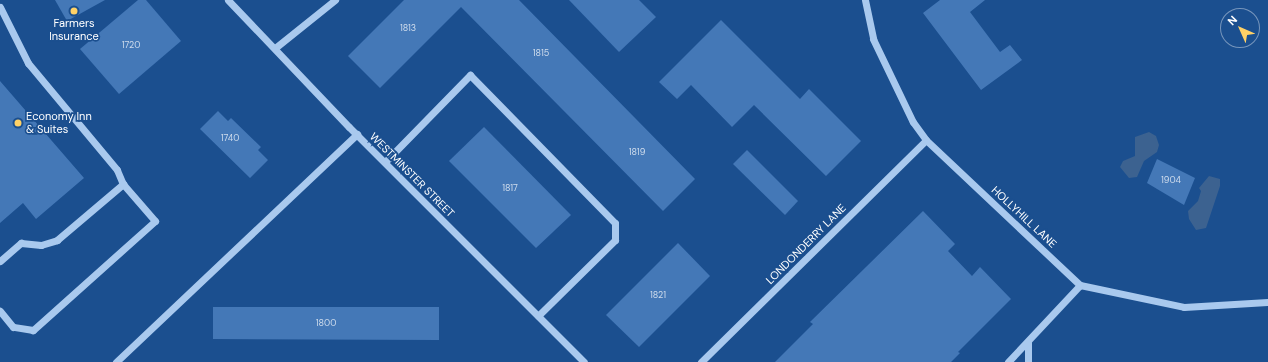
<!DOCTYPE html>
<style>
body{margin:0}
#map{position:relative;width:1268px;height:362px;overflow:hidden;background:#1b4f8f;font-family:"DM Sans",sans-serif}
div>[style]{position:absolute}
.water>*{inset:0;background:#3c6290}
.building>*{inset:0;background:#4478b7}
.minor>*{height:7px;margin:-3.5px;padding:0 3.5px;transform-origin:3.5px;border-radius:3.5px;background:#a9c9ee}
.dots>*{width:11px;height:11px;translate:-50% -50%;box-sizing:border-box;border:2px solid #1b4f8f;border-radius:50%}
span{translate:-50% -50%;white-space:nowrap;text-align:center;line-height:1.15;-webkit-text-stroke:3.5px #1b4f8f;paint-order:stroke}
.number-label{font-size:9px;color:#d0dded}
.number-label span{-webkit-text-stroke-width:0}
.poi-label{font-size:11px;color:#fff}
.left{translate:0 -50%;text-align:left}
.street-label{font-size:11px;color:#fff}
.north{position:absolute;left:1220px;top:8px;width:40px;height:40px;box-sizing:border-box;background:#1b4f8f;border:1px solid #7695bc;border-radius:50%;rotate:315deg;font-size:11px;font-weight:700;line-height:16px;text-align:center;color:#fff}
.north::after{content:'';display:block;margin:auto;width:14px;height:18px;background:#ffd166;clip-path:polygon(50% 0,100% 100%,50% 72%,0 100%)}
</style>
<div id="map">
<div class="water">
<div style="clip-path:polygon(1149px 132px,1156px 136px,1159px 145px,1157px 152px,1144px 161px,1137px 177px,1129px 178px,1120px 167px,1123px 161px,1135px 156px,1135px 137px)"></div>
<div style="clip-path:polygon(1209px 176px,1220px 179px,1220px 186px,1206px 228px,1196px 230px,1189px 219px,1188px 211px,1198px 201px,1201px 191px,1199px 188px)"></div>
</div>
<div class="building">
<div style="clip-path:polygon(55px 0,105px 0,67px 21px)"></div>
<div style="clip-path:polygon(138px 0,146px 0,181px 41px,119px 94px,80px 49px)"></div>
<div style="clip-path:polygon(404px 0,519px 0,695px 179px,663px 211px,461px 7px,380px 88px,348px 56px)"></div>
<div style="clip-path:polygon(569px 0,639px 0,656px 17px,619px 52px)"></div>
<div style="clip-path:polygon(940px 0,985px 0,970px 12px,1000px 52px,1010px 45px,1022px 60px,981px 90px,923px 13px)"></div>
<div style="clip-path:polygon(721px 20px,800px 99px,809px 89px,861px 141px,826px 176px,754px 105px,732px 127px,691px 85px,677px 99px,659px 82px)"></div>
<div style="clip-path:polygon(0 81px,84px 178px,36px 219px,23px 203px,0 223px)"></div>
<div style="clip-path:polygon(218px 111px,228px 121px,231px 118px,261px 147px,258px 150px,268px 160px,250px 178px,200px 129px)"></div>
<div style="clip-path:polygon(484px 127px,571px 215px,536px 248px,449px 161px)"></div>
<div style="clip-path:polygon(747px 150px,798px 201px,785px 215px,733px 164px)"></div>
<div style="clip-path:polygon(1157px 159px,1195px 178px,1184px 205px,1147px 183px)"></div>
<div style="clip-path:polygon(923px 211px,955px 244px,948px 251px,972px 276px,980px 267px,1011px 299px,958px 352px,960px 353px,951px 362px,775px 362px,813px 324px,810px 322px)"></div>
<div style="clip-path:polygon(678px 243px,710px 276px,639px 347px,606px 315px)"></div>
<div style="clip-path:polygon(213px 307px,439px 307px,439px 340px,213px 339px)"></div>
</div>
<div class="minor">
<div style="left:228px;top:0;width:175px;rotate:46.4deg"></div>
<div style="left:349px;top:127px;width:332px;rotate:45deg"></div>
<div style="left:865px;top:0;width:40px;rotate:78deg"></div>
<div style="left:873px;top:39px;width:92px;rotate:64.3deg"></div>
<div style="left:913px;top:122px;width:22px;rotate:54deg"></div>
<div style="left:926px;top:140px;width:212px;rotate:43.3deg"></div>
<div style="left:1080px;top:285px;width:106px;rotate:11.9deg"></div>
<div style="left:1184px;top:307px;width:84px;rotate:-3.4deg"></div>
<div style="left:0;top:7px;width:63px;rotate:63.4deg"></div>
<div style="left:28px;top:63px;width:139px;rotate:50.2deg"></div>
<div style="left:117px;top:170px;width:15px;rotate:67deg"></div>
<div style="left:275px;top:48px;width:77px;rotate:-38.7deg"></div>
<div style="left:385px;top:162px;width:122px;rotate:-45.7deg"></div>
<div style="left:470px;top:75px;width:207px;rotate:45.6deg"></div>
<div style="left:615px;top:223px;width:17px;rotate:90deg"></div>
<div style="left:615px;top:240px;width:108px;rotate:135.4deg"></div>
<div style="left:0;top:261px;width:28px;rotate:-41deg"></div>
<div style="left:21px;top:243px;width:20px;rotate:6deg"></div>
<div style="left:41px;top:245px;width:17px;rotate:-17deg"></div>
<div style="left:57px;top:240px;width:87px;rotate:-40.3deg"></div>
<div style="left:123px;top:184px;width:49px;rotate:49.1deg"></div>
<div style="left:155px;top:221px;width:164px;rotate:138.2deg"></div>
<div style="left:33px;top:330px;width:20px;rotate:-171deg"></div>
<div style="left:13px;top:327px;width:21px;rotate:-129deg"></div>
<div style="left:1028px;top:342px;width:20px;rotate:90deg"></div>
<div style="left:116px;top:362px;width:332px;rotate:-43.4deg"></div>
<div style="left:701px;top:362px;width:316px;rotate:-44.6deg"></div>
<div style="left:1008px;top:362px;width:105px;rotate:-46.9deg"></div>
</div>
<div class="dots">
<div style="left:74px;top:11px;background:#ffd166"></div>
<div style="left:18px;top:123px;background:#ffd166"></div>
</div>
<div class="number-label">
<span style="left:408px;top:28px">1813</span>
<span style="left:131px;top:45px">1720</span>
<span style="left:541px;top:53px">1815</span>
<span style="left:230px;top:138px">1740</span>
<span style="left:637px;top:152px">1819</span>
<span style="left:1171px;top:180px">1904</span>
<span style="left:510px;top:188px">1817</span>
<span style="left:658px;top:295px">1821</span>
<span style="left:326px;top:323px">1800</span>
</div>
<div class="poi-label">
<span style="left:74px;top:30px">Farmers<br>Insurance</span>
<span class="left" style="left:26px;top:123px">Economy Inn<br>&amp; Suites</span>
</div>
<div class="street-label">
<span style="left:412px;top:175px;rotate:45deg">WESTMINSTER STREET</span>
<span style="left:1024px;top:217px;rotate:43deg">HOLLYHILL LANE</span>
<span style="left:806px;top:244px;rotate:-45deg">LONDONDERRY LANE</span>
</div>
<div class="north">N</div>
</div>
